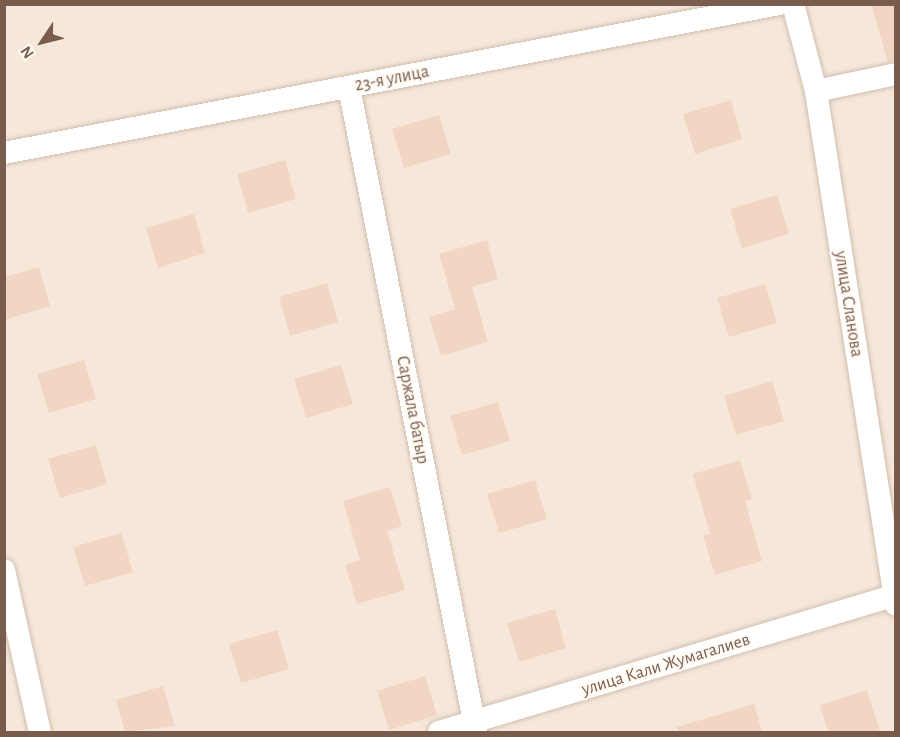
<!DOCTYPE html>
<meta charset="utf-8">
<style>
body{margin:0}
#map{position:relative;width:900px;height:737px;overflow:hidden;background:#fdf6ec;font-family:"Alegreya Sans",sans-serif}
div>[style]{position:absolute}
.residential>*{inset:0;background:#f5e8da}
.building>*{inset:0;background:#f3d5c3}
.roads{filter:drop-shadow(0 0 2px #d1beb0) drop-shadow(0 0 2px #d1beb0)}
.street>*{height:22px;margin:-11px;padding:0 11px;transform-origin:11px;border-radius:11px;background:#fff}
span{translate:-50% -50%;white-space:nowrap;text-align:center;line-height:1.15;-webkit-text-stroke:4.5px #fffaf3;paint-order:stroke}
.street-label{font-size:18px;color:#7a5c4d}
.frame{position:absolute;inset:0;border:6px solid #7a5c4d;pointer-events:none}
.north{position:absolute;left:12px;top:12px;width:60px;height:60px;-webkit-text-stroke:4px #fffaf3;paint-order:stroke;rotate:235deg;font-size:16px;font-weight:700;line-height:24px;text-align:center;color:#7a5c4d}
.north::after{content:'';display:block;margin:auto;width:21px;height:27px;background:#7a5c4d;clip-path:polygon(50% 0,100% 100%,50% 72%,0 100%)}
</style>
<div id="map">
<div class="residential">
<div style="clip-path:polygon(5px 5px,895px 5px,895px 732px,5px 732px)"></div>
</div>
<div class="building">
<div style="clip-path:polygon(871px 4px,896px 4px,896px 61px,888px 62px)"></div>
<div style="clip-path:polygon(731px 100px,742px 139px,695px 154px,683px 114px)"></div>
<div style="clip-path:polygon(439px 115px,451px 154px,404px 168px,392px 129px)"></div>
<div style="clip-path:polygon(285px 160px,296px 199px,248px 213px,237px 174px)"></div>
<div style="clip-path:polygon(777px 195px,789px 234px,742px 248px,730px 209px)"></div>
<div style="clip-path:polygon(194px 214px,205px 253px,158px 268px,146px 228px)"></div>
<div style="clip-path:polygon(487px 240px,498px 279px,472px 287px,488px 342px,441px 356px,429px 317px,455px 309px,439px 254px)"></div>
<div style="clip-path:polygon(39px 267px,50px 306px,4px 320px,4px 277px)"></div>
<div style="clip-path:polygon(327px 283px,338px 322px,290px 336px,279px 297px)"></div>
<div style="clip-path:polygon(765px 284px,777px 323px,729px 337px,717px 298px)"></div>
<div style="clip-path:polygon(84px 360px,96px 399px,49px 413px,37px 374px)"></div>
<div style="clip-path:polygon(341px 365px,353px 404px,306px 418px,294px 379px)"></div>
<div style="clip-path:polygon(772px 381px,784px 421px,736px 435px,724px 396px)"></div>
<div style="clip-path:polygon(498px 402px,510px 441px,462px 455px,450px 416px)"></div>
<div style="clip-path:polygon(96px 445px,107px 484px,60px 498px,48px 459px)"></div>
<div style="clip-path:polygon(740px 460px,752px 499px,745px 501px,762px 561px,715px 575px,703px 536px,710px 534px,693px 474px)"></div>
<div style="clip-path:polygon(535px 480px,547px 519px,499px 533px,487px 494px)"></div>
<div style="clip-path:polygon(390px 487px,402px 526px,387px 531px,405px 590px,357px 604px,345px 565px,360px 560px,343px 501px)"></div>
<div style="clip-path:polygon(121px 533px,133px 572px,85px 586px,73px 547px)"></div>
<div style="clip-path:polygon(555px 609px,566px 648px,519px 662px,507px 623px)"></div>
<div style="clip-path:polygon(277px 630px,289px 669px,241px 683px,229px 644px)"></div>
<div style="clip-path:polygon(425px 676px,437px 715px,389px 730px,377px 691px)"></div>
<div style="clip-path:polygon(163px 686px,175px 726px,125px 732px,116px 700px)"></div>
<div style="clip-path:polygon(867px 690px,880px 732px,828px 732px,820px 705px)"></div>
<div style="clip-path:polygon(754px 704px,762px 732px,678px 732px,677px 727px)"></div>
</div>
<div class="roads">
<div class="street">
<div style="left:793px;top:4px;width:90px;rotate:75.2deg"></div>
<div style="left:816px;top:91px;width:520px;rotate:81.15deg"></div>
<div style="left:349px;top:87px;width:657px;rotate:78.86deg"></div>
<div style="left:816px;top:91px;width:82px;rotate:-12deg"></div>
<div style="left:4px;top:153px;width:789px;rotate:-10.88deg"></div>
<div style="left:4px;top:570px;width:166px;rotate:77.5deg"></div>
<div style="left:439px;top:732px;width:473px;rotate:-16.7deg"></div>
</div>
</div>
<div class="street-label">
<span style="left:392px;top:79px;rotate:-11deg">23-я улица</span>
<span style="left:848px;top:304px;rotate:81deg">улица Сланова</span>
<span style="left:412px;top:410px;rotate:79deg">Саржала батыр</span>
<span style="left:666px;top:665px;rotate:-17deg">улица Кали Жумагалиев</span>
</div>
<div class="frame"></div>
<div class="north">N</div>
</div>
